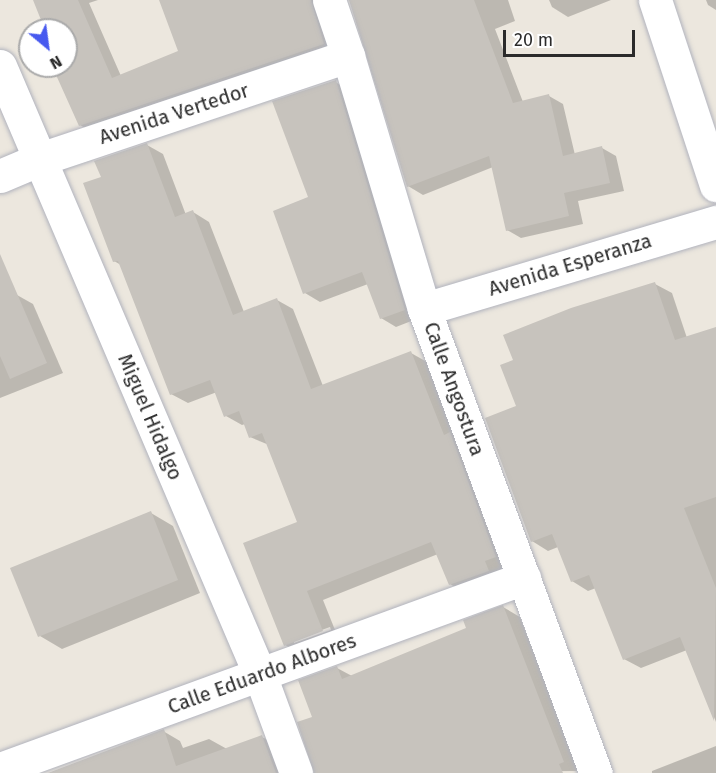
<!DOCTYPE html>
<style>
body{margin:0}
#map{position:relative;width:716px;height:773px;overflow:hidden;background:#ece7de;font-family:"Fira Sans",sans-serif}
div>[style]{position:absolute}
.shadow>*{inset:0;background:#0003}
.building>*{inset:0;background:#c7c3bd}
.roads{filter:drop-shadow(0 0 2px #b1b3bd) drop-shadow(0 0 2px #b1b3bd)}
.minor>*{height:33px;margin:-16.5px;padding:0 16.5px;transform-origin:16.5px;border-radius:16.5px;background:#fff}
span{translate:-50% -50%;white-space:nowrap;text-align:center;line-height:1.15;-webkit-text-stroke:6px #fff;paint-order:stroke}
.street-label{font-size:20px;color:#2b2b2b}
.north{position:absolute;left:18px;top:18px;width:60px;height:60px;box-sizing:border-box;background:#fff;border:2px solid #aaa;border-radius:50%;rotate:151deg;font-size:16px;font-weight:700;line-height:24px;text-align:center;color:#2b2b2b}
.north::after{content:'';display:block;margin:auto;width:21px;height:27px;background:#4759ef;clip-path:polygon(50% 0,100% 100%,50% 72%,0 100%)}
.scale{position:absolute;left:503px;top:30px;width:132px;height:27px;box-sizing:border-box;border:3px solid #2b2b2b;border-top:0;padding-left:8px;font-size:18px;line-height:21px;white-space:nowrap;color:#2b2b2b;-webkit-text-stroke:4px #fff;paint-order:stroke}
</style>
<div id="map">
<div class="shadow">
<div style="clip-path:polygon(35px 0,98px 0,89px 3px,121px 76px,180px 52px,160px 0,327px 0,338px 52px,95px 134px,80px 125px,54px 66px,66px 66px,66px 30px,46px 30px)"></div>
<div style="clip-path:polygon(350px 0,508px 0,515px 21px,495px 29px,523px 102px,549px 96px,563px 104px,575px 155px,602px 148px,616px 156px,624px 191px,578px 201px,583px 224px,521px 238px,507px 230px,493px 167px,423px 195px,408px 186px)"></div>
<div style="clip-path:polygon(549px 0,611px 0,568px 17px,552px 7px)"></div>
<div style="clip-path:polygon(706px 0,716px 0,716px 10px,708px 5px)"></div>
<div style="clip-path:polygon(335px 82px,351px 90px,419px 318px,396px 327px,381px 318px,368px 284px,320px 302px,305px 293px,310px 198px)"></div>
<div style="clip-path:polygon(evenodd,147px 145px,163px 154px,186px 215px,193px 212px,209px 222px,244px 312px,277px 300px,293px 309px,323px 386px,411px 353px,427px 362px,511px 566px,467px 594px,450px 584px,438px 554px,323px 600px,339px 640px,302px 654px,285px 645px,299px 522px,269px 445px,250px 437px,245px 424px,242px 425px,226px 416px,217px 392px,188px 403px,171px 394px,121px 265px,114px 261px,103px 177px,147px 145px,330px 627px,331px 630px,294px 643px,294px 640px,330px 627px)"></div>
<div style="clip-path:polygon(655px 284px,672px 293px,687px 338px,716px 328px,716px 722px,687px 650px,641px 668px,624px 659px,596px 588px,588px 591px,572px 581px,558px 547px,548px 551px,532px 541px,515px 361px)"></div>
<div style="clip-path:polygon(17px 295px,33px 304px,63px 373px,0 398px,0 302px)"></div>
<div style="clip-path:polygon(151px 513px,173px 526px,200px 593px,62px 649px,40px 636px)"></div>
<div style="clip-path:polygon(503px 607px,520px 617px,580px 771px,315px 773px,314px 718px,337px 668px,352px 676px,468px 629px)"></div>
<div style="clip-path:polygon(163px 731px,180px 741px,183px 748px,209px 739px,227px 749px,262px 737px,279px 746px,290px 773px,51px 773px)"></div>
<div style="clip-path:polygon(716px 746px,716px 773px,652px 773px,652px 771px)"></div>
</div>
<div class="building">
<div style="clip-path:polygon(33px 0,78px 0,112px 78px,178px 51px,159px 0,311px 0,324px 44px,79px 126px,52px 66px,66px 66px,66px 30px,45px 30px)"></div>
<div style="clip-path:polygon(349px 0,474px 0,513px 103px,549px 94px,563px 156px,602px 146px,610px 183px,564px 193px,569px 216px,506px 231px,489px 156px,407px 187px)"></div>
<div style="clip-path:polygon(336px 80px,405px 310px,380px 319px,362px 272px,303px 294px,273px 211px,308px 197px,272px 101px)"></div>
<div style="clip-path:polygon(147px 143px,175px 217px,193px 210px,233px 315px,277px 298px,311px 389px,411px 351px,444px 435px,450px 432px,496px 557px,485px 561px,489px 571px,449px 585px,431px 542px,307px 591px,323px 631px,284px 646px,243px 543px,297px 522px,262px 433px,249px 438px,239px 411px,224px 417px,210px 380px,170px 395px,118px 261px,113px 262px,83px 183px,101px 177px,94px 161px)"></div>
<div style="clip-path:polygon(0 254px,47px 363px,10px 379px,0 356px)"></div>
<div style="clip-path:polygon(655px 282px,675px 340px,716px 327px,716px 497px,684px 508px,716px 588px,714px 721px,680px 637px,623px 660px,589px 575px,571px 582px,552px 534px,531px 542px,485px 418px,516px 406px,500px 365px,513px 360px,503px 335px,571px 308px)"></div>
<div style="clip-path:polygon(151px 511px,178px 580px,38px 637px,10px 568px)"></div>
<div style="clip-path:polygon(503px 605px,564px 762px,559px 764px,563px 773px,314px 773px,297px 722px,312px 717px,298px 680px,337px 666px,342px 679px,466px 628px,463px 620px)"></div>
<div style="clip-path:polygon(164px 729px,176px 766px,262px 735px,276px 773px,48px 773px)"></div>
</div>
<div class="roads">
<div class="minor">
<div style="left:329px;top:0;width:59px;rotate:71.3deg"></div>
<div style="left:348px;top:56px;width:264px;rotate:73.3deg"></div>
<div style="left:424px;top:309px;width:495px;rotate:69.7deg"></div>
<div style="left:655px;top:0;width:195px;rotate:71.8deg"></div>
<div style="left:0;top:66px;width:662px;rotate:66.88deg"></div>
<div style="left:260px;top:675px;width:104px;rotate:69.8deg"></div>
<div style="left:0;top:176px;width:43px;rotate:-23deg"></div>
<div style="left:40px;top:159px;width:325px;rotate:-18.5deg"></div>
<div style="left:424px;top:309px;width:305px;rotate:-16.6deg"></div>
<div style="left:0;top:769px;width:558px;rotate:-20.03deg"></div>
</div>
</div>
<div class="street-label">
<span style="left:174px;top:114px;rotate:-18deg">Avenida Vertedor</span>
<span style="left:570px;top:265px;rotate:-17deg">Avenida Esperanza</span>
<span style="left:454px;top:389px;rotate:70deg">Calle Angostura</span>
<span style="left:150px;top:417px;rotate:67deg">Miguel Hidalgo</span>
<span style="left:262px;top:674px;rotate:-20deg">Calle Eduardo Albores</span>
</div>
<div class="north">N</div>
<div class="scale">20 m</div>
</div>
